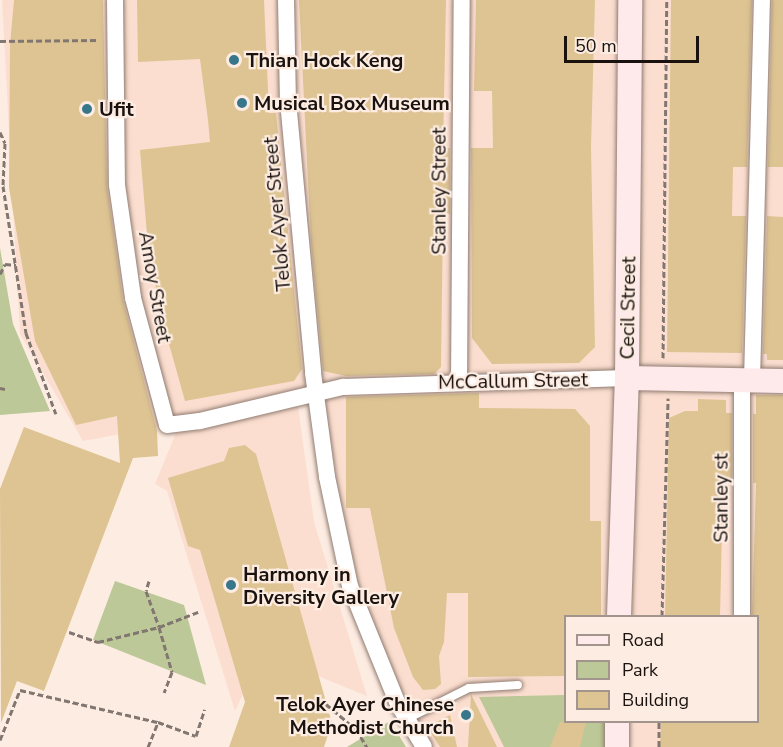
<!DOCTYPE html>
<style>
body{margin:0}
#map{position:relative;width:783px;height:747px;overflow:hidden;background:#fdece2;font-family:"Nunito Sans",sans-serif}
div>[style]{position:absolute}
.built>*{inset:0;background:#fbdecf}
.green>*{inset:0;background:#bcc897}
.building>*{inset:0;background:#ddc492}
.path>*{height:3px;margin-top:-1.5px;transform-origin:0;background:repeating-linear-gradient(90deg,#827770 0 6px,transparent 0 9px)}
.roads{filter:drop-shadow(0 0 2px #907c72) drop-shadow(0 0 2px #907c72)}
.lane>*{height:8px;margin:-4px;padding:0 4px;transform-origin:4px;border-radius:4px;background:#fff}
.street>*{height:16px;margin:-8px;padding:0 8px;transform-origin:8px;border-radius:8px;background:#fff}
.secondary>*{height:24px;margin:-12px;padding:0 12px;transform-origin:12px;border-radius:12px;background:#fee9eb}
.dots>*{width:16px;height:16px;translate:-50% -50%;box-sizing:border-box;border:3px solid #fdece2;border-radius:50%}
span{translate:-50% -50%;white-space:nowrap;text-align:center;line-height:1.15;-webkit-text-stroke:4.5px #fdece2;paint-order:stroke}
.poi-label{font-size:20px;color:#19120e;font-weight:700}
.left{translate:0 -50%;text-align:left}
.right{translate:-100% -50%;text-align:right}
.street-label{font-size:20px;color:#19120e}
.legend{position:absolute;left:564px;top:615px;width:195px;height:108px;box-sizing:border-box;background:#fdece2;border:2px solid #a2958d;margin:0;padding:8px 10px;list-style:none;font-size:18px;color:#19120e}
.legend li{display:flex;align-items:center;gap:12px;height:30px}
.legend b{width:30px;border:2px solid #a2958d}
.scale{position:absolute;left:564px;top:36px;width:135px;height:27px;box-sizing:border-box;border:3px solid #19120e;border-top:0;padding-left:8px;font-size:18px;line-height:21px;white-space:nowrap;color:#19120e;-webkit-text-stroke:4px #fdece2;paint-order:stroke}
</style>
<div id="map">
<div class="built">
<div style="clip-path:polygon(evenodd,2px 0,783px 0,783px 747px,424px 747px,367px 632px,316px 401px,296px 392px,314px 522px,367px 696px,262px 653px,235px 711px,167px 491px,155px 484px,180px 423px,83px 441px,20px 334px,2px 0,566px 616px,758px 616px,758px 722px,566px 722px,566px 616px)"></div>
</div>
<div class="green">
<div style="clip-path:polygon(0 248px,13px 324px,50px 411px,0 415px)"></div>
<div style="clip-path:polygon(115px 581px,184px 605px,206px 685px,93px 640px)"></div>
<div style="clip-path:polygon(565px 695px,566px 722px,608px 722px,607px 747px,504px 747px,479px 697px)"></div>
<div style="clip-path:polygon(390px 721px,406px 747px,347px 747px)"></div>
</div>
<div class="building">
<div style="clip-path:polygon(14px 0,103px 0,107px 186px,123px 300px,157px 431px,158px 456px,133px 458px,44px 691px,17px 681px,1px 723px,0 489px,24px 427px,120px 463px,117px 416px,76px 425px,35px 341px,9px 188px,10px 45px)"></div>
<div style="clip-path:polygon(137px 0,264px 0,269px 113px,276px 113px,302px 369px,294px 381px,185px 401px,162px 319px,148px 247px,140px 150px,210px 142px,208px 120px,200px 59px,138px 62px)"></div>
<div style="clip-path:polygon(299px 0,446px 0,443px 148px,450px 148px,450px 214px,443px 214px,441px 367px,434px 374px,346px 376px,323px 371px,311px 241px)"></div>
<div style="clip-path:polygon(476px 0,595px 0,591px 147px,595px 347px,579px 363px,492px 364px,472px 338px,471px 148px,493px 148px,492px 91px,474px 91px)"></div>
<div style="clip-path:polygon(671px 0,752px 0,747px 167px,733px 167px,732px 216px,746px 216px,742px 353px,667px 352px)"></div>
<div style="clip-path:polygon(772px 0,783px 0,783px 167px,768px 167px)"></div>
<div style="clip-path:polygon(767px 216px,783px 217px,783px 360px,767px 360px,767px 354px,763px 354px)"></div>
<div style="clip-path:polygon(479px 393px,479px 408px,575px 409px,590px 426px,590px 521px,601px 521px,601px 616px,566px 616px,566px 676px,468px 677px,468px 593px,447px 593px,444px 642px,439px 656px,441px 684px,435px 689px,423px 690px,413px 677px,394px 628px,370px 508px,346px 508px,346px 397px)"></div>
<div style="clip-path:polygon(756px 395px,783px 395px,783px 747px,660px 747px,661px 722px,758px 722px,758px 616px,752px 616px,756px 483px,753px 483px,753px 414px,756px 414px)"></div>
<div style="clip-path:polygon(698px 399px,726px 400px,726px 413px,732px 413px,732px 483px,723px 483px,720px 616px,665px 616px,669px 418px,685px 411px,698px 411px)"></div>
<div style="clip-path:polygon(245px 445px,256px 454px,332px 723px,324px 747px,229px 747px,245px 702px,200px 550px,188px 546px,168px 478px,224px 461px,229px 448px)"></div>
<div style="clip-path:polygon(471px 694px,497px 747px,468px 747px)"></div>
<div style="clip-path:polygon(450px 715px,457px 747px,440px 747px,427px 727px)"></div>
<div style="clip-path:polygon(560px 722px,586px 722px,580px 747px,550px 747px)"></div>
</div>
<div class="path">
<div style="left:0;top:41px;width:98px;rotate:-0.6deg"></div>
<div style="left:0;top:132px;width:12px;rotate:66deg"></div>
<div style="left:5px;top:143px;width:43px;rotate:92.7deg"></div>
<div style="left:3px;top:186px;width:149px;rotate:81.1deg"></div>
<div style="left:26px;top:333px;width:86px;rotate:69.7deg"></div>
<div style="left:0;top:274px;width:11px;rotate:-63deg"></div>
<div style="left:5px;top:264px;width:11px;rotate:5deg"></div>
<div style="left:663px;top:358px;width:358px;rotate:-89.4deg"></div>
<div style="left:0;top:388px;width:5px;rotate:11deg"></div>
<div style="left:149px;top:581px;width:10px;rotate:107deg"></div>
<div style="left:146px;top:591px;width:38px;rotate:70deg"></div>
<div style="left:159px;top:627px;width:42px;rotate:-21deg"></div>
<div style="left:662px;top:616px;width:218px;rotate:-88.4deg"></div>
<div style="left:69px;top:632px;width:31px;rotate:19deg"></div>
<div style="left:98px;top:642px;width:63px;rotate:-13.8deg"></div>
<div style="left:159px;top:627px;width:47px;rotate:73.9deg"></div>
<div style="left:172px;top:672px;width:22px;rotate:111deg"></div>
<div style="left:326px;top:704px;width:39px;rotate:40deg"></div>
<div style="left:356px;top:729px;width:21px;rotate:59deg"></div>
<div style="left:0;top:740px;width:54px;rotate:-68.2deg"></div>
<div style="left:20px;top:690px;width:142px;rotate:13.1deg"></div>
<div style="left:158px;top:722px;width:40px;rotate:20.2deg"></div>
<div style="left:196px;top:736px;width:28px;rotate:-72deg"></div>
<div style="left:148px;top:747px;width:27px;rotate:-68deg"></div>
<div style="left:659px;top:747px;width:25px;rotate:-90deg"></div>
</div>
<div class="roads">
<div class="lane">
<div style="left:407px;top:719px;width:69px;rotate:-26.6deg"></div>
<div style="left:469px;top:688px;width:49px;rotate:-3.5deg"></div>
</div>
<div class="street">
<div style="left:115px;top:0;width:185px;rotate:89.4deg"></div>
<div style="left:117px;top:185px;width:114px;rotate:81.9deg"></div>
<div style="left:133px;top:298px;width:131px;rotate:75deg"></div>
<div style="left:167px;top:425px;width:33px;rotate:-7deg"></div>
<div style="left:200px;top:421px;width:147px;rotate:-13.4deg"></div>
<div style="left:343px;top:387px;width:284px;rotate:-1.8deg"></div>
<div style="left:286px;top:0;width:101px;rotate:88.9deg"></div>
<div style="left:288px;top:101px;width:273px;rotate:84.7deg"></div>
<div style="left:313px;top:373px;width:105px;rotate:82.3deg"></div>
<div style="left:327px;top:477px;width:111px;rotate:78.1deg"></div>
<div style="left:350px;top:586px;width:127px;rotate:67.9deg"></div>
<div style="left:398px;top:704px;width:50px;rotate:58.8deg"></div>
<div style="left:742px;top:380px;width:236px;rotate:90deg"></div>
<div style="left:752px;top:380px;width:380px;rotate:-88.5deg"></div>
<div style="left:459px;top:382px;width:382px;rotate:-89.6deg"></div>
</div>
<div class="secondary">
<div style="left:627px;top:378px;width:156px;rotate:1.1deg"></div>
<div style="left:619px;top:616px;width:238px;rotate:-88.1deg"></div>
<div style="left:627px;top:378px;width:378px;rotate:-89.5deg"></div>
<div style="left:617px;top:747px;width:25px;rotate:-90deg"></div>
</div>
</div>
<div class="dots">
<div style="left:234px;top:60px;background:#38768c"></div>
<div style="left:242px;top:103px;background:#38768c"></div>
<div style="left:87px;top:109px;background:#38768c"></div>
<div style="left:231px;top:585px;background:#38768c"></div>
<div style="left:466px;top:715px;background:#38768c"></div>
</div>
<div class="poi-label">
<span class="left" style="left:246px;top:60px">Thian Hock Keng</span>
<span class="left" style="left:254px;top:103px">Musical Box Museum</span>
<span class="left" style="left:99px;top:109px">Ufit</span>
<span class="left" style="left:243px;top:586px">Harmony in<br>Diversity Gallery</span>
<span class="right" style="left:454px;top:716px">Telok Ayer Chinese<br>Methodist Church</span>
</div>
<div class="street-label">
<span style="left:439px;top:191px;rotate:-90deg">Stanley Street</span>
<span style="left:277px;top:214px;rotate:-95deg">Telok Ayer Street</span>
<span style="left:155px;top:287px;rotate:80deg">Amoy Street</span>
<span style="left:628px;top:308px;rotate:-89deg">Cecil Street</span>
<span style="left:513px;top:381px;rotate:-1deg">McCallum Street</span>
<span style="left:721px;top:498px;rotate:-90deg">Stanley st</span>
</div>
<ul class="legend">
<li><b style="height:8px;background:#fee9eb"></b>Road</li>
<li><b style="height:16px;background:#bcc897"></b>Park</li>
<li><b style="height:16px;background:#ddc492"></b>Building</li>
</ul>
<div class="scale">50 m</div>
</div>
